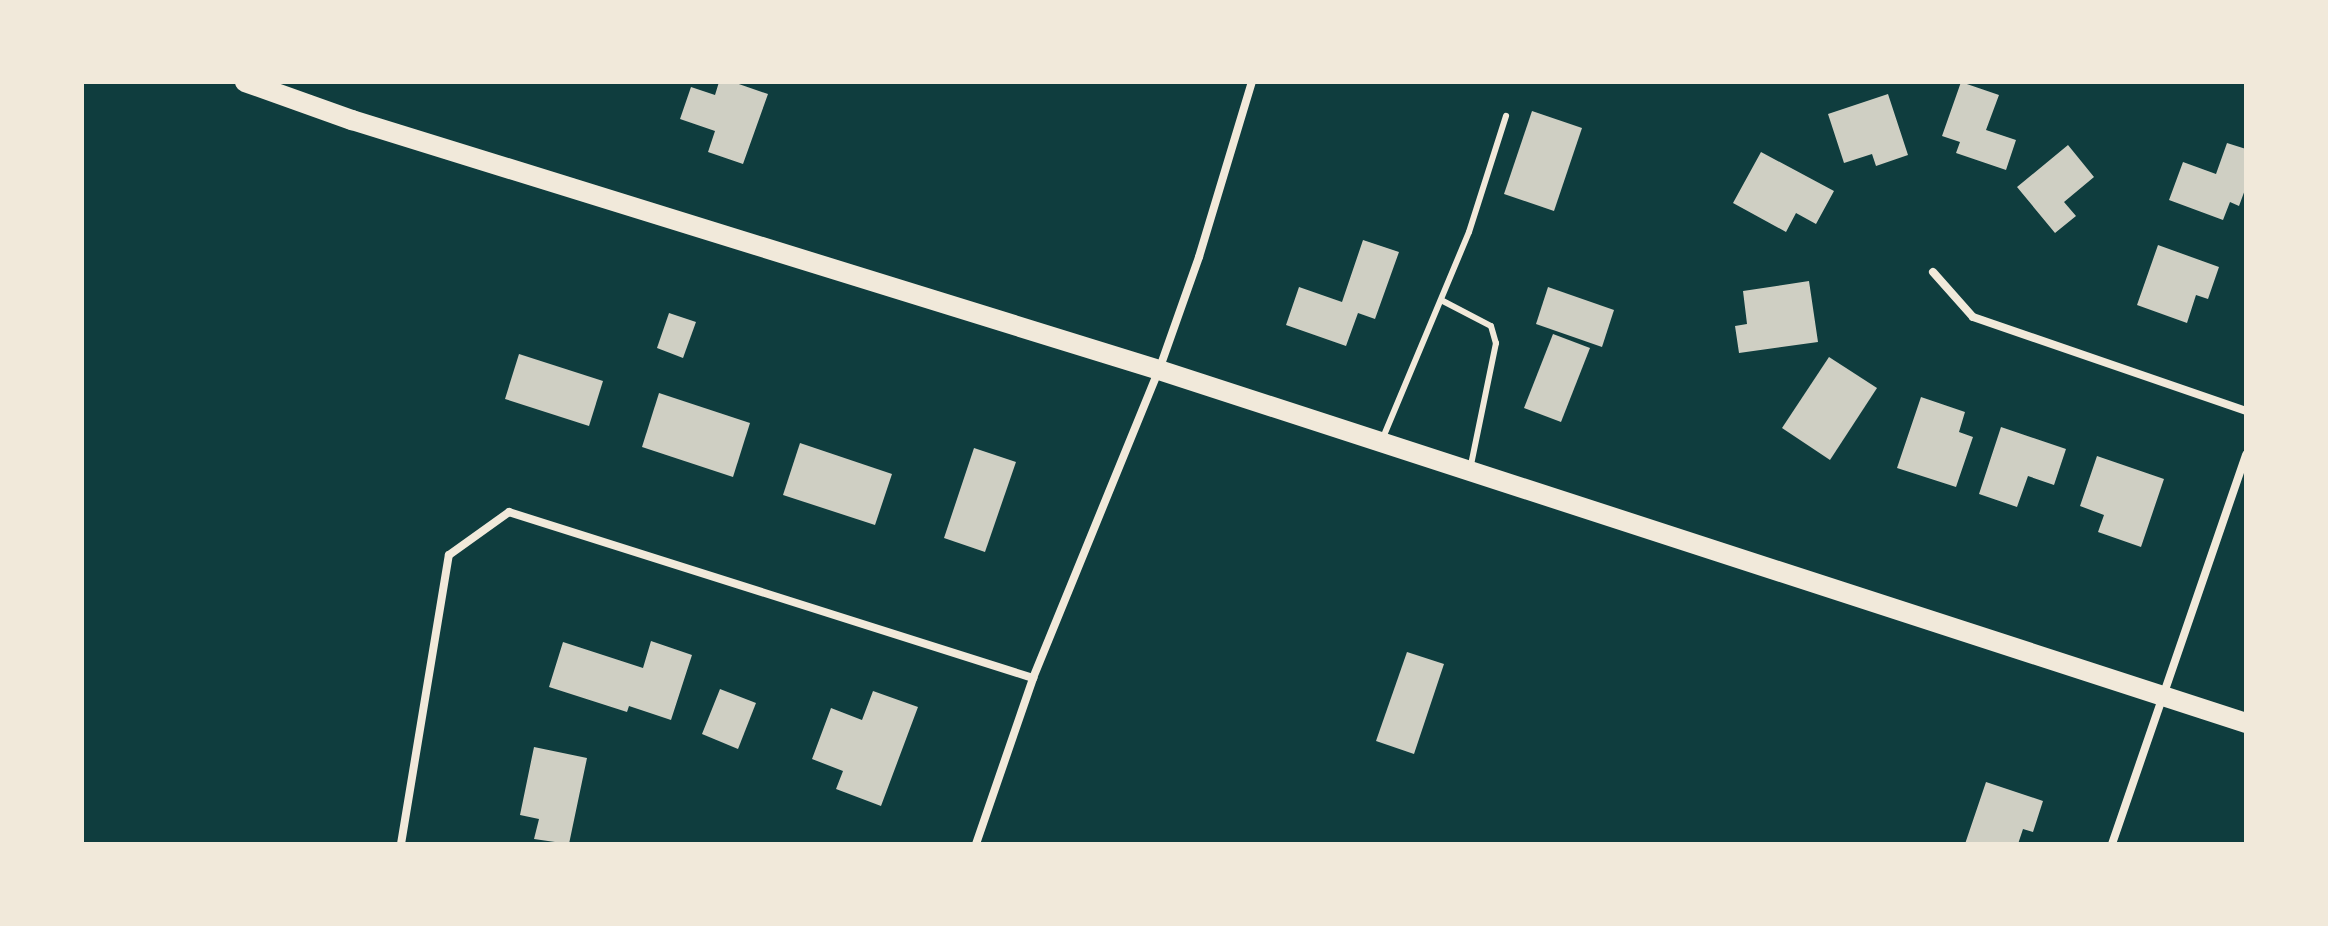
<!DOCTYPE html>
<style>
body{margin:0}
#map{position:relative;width:2328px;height:926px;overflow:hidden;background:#0f3d3e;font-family:"Roboto Condensed",sans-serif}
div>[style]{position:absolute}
.building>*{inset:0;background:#cfcfc3}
.service>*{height:6px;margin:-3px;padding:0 3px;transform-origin:3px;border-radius:3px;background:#f1e9da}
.minor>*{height:8px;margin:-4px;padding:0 4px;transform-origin:4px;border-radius:4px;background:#f1e9da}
.primary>*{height:20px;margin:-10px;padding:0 10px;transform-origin:10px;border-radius:10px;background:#f1e9da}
span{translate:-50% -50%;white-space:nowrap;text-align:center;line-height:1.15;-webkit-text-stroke:7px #f1e9da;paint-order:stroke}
.frame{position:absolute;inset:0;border:84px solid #f1e9da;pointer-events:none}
</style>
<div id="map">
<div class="building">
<div style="clip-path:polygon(719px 82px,733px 82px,768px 94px,743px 164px,708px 152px,715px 131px,680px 119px,691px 87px,715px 95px)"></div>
<div style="clip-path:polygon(1961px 82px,1999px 95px,1986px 130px,2016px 140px,2006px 170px,1956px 153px,1960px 142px,1942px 136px)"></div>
<div style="clip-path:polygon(1888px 94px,1908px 155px,1876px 166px,1872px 154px,1844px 163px,1828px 114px)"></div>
<div style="clip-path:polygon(1532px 111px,1582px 128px,1554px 211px,1504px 194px)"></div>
<div style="clip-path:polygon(2227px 143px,2246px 149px,2246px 187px,2239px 206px,2230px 202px,2223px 220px,2169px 200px,2183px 162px,2216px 174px)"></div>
<div style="clip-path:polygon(2068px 145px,2094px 177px,2064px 202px,2076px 216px,2055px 233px,2017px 187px)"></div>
<div style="clip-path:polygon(1761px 152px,1834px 191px,1816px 224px,1796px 213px,1786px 232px,1733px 203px)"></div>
<div style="clip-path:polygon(1363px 240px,1399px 252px,1375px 319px,1358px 313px,1346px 346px,1286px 325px,1299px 287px,1342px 302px)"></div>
<div style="clip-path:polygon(2158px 245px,2219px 267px,2208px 299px,2196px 295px,2187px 323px,2137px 305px)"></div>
<div style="clip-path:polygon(1809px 281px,1818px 342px,1739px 353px,1735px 326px,1747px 324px,1743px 291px)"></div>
<div style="clip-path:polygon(1548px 287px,1614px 310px,1602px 347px,1536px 324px)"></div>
<div style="clip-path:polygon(669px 313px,696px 322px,683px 358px,657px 348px)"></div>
<div style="clip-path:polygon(1553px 334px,1590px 348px,1561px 422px,1524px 408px)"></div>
<div style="clip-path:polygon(519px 354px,603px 381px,589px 426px,505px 399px)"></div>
<div style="clip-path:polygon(1829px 357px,1877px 388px,1830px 460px,1782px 428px)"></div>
<div style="clip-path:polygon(659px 393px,750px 423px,733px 477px,642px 447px)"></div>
<div style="clip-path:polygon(1921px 397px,1965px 412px,1959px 432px,1973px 437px,1956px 487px,1897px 468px)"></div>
<div style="clip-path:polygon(2001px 427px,2066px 449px,2054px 485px,2028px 476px,2017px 507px,1979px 494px)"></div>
<div style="clip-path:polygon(800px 443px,892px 474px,875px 525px,783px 495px)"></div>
<div style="clip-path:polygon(974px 448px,1016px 462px,985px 552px,944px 538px)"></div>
<div style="clip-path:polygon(2097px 456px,2164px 479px,2141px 547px,2098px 532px,2104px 515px,2080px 506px)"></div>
<div style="clip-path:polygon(651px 641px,692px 655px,671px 720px,629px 706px,627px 712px,549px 687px,563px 642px,643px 668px)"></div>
<div style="clip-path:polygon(1407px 652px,1444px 664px,1414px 754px,1376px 741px)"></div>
<div style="clip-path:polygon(720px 689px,756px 703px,738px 749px,702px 734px)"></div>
<div style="clip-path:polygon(873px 691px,918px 707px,881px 806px,836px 789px,843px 771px,812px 759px,831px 708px,862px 720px)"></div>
<div style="clip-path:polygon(534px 747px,587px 758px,569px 844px,534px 839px,539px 819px,520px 815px)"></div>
<div style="clip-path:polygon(1986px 782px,2043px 801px,2033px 832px,2023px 829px,2018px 844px,1965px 844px)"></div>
</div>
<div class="service">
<div style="left:1441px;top:300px;width:56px;rotate:27.5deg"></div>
<div style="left:1491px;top:326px;width:18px;rotate:74deg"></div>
<div style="left:1496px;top:343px;width:125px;rotate:101.6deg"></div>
<div style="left:1382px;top:440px;width:225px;rotate:-67.3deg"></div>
<div style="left:1469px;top:232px;width:122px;rotate:-72.3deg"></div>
</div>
<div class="minor">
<div style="left:1933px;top:272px;width:60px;rotate:48.4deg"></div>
<div style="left:1973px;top:317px;width:289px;rotate:19deg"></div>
<div style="left:401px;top:844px;width:293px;rotate:-80.6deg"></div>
<div style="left:449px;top:555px;width:74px;rotate:-35.6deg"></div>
<div style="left:509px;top:512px;width:550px;rotate:17.58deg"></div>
<div style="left:976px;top:844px;width:176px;rotate:-71deg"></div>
<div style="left:1033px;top:678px;width:333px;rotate:-67.8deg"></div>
<div style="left:1159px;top:370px;width:120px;rotate:-70.5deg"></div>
<div style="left:1199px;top:257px;width:183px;rotate:-73.2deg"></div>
<div style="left:2112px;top:844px;width:412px;rotate:-71deg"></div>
</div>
<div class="primary">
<div style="left:245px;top:82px;width:114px;rotate:19.6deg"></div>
<div style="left:352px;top:120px;width:845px;rotate:17.21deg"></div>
<div style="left:1159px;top:370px;width:1143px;rotate:17.99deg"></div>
</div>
<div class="frame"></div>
</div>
